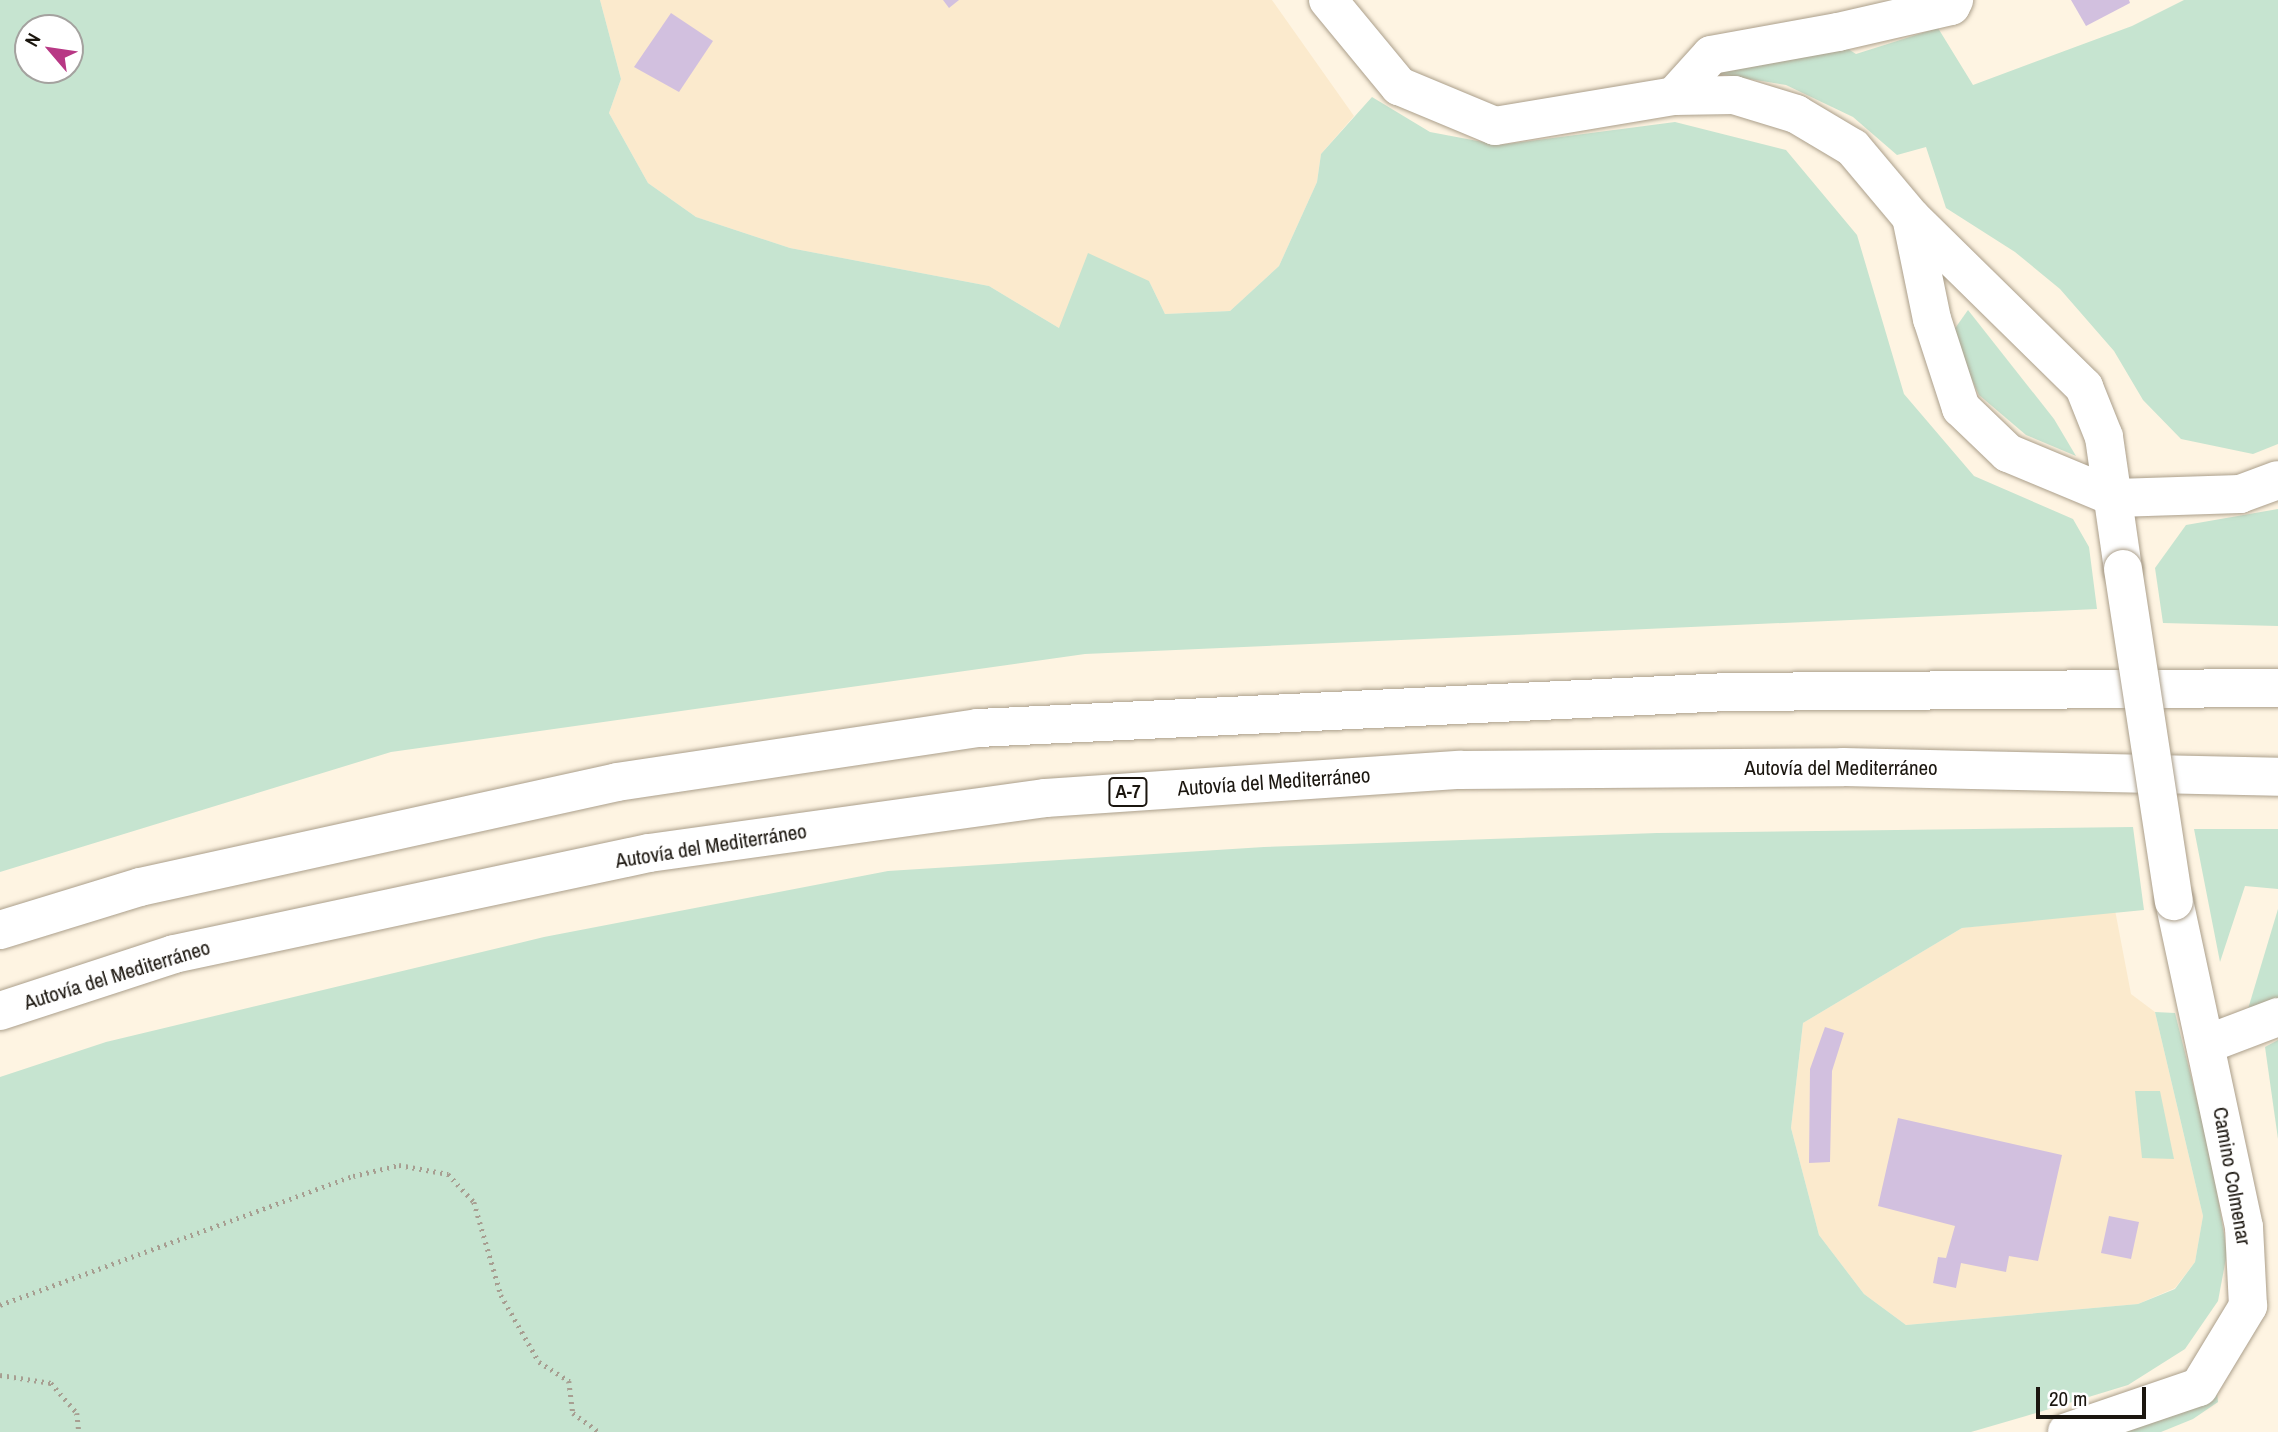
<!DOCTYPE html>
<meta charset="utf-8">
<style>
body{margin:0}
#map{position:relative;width:2278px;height:1432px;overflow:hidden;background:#fef4e2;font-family:"Archivo Narrow",sans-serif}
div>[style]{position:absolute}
.built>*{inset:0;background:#fbeacd}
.green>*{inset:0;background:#c6e4d0}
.building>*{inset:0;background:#d2c0df}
.path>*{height:4.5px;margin-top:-2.25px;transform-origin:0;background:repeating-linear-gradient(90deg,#a79e91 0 2px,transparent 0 7px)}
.roads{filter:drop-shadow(0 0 2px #ab9f8b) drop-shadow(0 0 2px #ab9f8b)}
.minor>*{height:38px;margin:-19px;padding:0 19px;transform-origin:19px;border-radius:19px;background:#fff}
.major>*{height:38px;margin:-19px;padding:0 19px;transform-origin:19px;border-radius:19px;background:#fff}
.highway>*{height:38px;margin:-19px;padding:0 19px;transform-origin:19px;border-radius:19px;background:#fff}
.bridges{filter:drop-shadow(0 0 2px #ab9f8b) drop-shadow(0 0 2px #ab9f8b)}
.major-bridge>*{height:38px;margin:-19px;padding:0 19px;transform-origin:19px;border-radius:19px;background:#fff}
span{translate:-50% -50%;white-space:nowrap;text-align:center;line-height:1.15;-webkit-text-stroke:5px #fff;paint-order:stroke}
.shield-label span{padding:2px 5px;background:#fff;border:2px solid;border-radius:5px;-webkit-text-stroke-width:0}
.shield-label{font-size:19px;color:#1b160f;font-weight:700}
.street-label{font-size:21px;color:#1b160f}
.north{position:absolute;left:14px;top:14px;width:70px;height:70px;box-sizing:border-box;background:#fff;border:2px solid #a4a29f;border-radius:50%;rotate:299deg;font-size:19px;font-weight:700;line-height:28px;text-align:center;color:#1b160f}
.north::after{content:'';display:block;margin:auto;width:24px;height:32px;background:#b83885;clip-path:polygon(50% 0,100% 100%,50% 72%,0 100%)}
.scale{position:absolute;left:2036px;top:1387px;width:110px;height:32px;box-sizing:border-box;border:4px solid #1b160f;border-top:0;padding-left:9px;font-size:21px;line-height:24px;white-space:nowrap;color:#1b160f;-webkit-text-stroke:5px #fff;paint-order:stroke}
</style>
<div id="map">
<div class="built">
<div style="clip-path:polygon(600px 0,1272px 0,1354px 116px,1321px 154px,1317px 182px,1279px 266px,1230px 311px,1165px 314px,1149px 281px,1059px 328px,989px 286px,790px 248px,696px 217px,648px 183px,609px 113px,621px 79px)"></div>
<div style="clip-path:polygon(2115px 910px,2131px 994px,2155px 1012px,2203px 1216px,2195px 1262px,2175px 1288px,2138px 1304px,1906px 1325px,1864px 1294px,1819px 1235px,1791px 1128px,1803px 1023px,1962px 928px)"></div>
</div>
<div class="green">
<div style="clip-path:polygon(evenodd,0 0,600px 0,621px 79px,609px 113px,648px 183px,696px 217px,790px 248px,989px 286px,1059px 328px,1088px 253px,1149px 281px,1165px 314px,1230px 311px,1279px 266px,1317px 182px,1321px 154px,1372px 97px,1430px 132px,1499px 145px,1675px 122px,1786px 150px,1857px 235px,1904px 394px,1974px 476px,2073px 519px,2089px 547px,2097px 609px,1085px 654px,391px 752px,0 872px,0 0,28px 28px,70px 28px,70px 70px,28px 70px,28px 28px)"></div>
<div style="clip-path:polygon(2184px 0,2278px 0,2278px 444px,2253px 454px,2181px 439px,2143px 400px,2114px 351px,2060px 289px,2015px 252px,1946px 208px,1926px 147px,1897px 155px,1853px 117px,1786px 85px,1713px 73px,1840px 44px,1856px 54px,1938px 28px,1973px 85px,2132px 26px)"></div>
<div style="clip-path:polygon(1968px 310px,2054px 419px,2076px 456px,2026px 435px,1979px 395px,1951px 334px)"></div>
<div style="clip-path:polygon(2278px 509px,2278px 626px,2163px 623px,2155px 568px,2186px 525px)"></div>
<div style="clip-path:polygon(2133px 827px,2144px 910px,1962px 928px,1803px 1023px,1791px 1128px,1819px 1235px,1864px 1294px,1906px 1325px,2138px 1304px,2175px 1289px,2195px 1262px,2203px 1216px,2155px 1012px,2175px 1013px,2212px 1160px,2227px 1253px,2218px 1301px,2185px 1349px,2128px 1385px,2026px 1416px,1971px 1432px,0 1432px,0 1077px,106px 1042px,544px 937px,888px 871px,1264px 847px,1657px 833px)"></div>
<div style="clip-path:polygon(2194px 829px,2278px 829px,2278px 889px,2245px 886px,2220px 962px)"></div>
<div style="clip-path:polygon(2278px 909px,2278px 1006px,2248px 1009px)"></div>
<div style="clip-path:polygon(2278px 1040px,2278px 1139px,2265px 1047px)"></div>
<div style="clip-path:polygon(2135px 1091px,2160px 1091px,2174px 1159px,2142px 1158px)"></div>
<div style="clip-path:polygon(2217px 1393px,2218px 1402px,2193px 1419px,2161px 1432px,2124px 1432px)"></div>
</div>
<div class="building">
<div style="clip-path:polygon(943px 0,959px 0,949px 8px)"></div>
<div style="clip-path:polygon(2071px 0,2129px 0,2130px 3px,2086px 26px)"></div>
<div style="clip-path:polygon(671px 13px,713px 41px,679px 92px,634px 67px)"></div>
<div style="clip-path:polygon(1825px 1027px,1844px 1033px,1832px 1071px,1830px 1162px,1809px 1163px,1810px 1069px)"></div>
<div style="clip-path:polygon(1898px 1118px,2062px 1155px,2038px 1261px,2009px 1256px,2006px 1272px,1961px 1263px,1956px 1288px,1933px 1283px,1938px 1257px,1946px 1258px,1955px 1226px,1878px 1206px)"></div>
<div style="clip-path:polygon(2109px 1216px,2139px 1222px,2131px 1259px,2101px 1253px)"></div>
</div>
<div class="path">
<div style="left:0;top:1305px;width:376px;rotate:-20.1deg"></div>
<div style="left:353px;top:1176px;width:47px;rotate:-13.4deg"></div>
<div style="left:399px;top:1165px;width:50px;rotate:10.4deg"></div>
<div style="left:448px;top:1174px;width:38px;rotate:47deg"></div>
<div style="left:474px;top:1202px;width:97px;rotate:73.8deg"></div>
<div style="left:501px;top:1295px;width:77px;rotate:60.4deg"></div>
<div style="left:539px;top:1362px;width:36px;rotate:32deg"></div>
<div style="left:569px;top:1381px;width:32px;rotate:83deg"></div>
<div style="left:573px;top:1413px;width:32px;rotate:36deg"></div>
<div style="left:0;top:1375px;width:52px;rotate:8.9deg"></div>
<div style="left:51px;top:1383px;width:40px;rotate:49deg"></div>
<div style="left:77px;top:1413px;width:19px;rotate:84deg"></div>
</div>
<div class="roads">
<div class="minor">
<div style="left:1674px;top:96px;width:55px;rotate:-47.9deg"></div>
<div style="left:1711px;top:55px;width:129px;rotate:-10.3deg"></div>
<div style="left:1838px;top:32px;width:116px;rotate:-13deg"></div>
<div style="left:1951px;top:6px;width:7px;rotate:-63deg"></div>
<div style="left:1911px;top:217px;width:104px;rotate:78.4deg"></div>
<div style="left:1932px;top:319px;width:94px;rotate:72deg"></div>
<div style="left:1961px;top:408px;width:65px;rotate:43.8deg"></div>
<div style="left:2008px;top:453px;width:117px;rotate:22.6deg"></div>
<div style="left:2116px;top:498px;width:124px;rotate:-1.8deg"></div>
<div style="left:2240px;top:494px;width:40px;rotate:-20.2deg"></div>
<div style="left:2207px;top:1044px;width:76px;rotate:-20.8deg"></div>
</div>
<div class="major">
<div style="left:1328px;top:0;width:112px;rotate:50.5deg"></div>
<div style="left:1399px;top:86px;width:104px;rotate:22.6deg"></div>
<div style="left:1495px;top:126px;width:181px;rotate:-9.5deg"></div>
<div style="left:1674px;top:96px;width:60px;rotate:-1deg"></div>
<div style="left:1734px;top:95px;width:65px;rotate:17deg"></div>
<div style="left:1796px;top:114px;width:66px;rotate:30.8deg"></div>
<div style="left:1853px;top:148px;width:90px;rotate:50deg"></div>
<div style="left:1911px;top:217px;width:243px;rotate:44.5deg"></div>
<div style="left:2084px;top:387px;width:54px;rotate:68.2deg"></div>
<div style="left:2104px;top:437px;width:133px;rotate:81.8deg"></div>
<div style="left:2067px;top:1432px;width:139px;rotate:-18.8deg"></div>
<div style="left:2199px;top:1387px;width:95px;rotate:-58.8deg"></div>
<div style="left:2248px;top:1306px;width:79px;rotate:-92.9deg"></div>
<div style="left:2244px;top:1227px;width:333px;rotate:-102.1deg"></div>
</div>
<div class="highway">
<div style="left:0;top:930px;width:146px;rotate:-17.1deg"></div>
<div style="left:140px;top:887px;width:488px;rotate:-12.4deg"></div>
<div style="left:617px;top:782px;width:365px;rotate:-8.5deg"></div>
<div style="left:978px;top:728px;width:750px;rotate:-2.75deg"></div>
<div style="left:1727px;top:692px;width:551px;rotate:-0.42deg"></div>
<div style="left:0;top:1011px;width:183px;rotate:-18.1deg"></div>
<div style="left:174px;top:954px;width:486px;rotate:-12deg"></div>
<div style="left:649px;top:853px;width:401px;rotate:-7.9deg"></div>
<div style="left:1046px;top:798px;width:414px;rotate:-3.9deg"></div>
<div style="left:1459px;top:770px;width:384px;rotate:-0.4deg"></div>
<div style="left:1843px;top:767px;width:435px;rotate:1.3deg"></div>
</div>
</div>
<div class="bridges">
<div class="major-bridge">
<div style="left:2123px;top:569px;width:336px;rotate:81.3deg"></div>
</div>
</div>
<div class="shield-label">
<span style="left:1128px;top:792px">A-7</span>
</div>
<div class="street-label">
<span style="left:1841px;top:768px">Autovía del Mediterráneo</span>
<span style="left:1274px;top:782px;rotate:-4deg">Autovía del Mediterráneo</span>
<span style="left:711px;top:846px;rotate:-9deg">Autovía del Mediterráneo</span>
<span style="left:117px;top:975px;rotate:-17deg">Autovía del Mediterráneo</span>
<span style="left:2232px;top:1176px;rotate:80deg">Camino Colmenar</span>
</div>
<div class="north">N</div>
<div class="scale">20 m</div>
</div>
